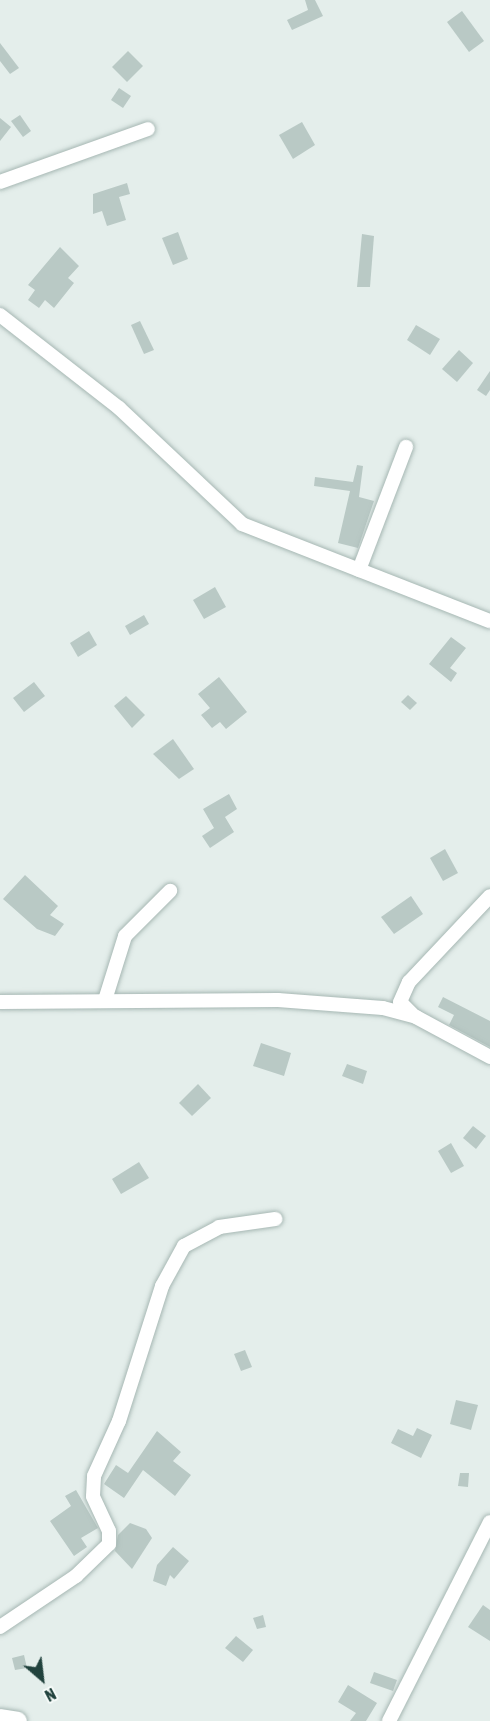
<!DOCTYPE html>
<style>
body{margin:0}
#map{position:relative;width:490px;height:1721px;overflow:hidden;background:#e4eeeb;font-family:"Asap Condensed",sans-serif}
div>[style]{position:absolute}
.building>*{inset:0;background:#b9c9c5}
.roads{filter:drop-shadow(0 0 2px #a6b7b3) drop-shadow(0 0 2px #a6b7b3)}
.street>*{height:14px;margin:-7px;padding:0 7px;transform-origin:7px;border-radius:7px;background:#fff}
.secondary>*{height:18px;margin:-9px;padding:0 9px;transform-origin:9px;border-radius:9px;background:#fff}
span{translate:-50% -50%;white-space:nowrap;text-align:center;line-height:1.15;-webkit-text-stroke:4.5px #f5faf8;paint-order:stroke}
.north{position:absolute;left:12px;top:1649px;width:60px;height:60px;-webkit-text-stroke:4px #f5faf8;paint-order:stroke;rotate:152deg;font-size:16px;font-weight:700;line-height:24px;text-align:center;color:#21423d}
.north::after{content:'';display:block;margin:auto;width:21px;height:27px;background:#21423d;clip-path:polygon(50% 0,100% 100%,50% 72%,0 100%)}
</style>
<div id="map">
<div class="building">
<div style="clip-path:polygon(305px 0,315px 0,323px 16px,292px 30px,287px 20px,308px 10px)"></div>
<div style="clip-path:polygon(462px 11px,484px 41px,469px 52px,447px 22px)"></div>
<div style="clip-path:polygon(0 43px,19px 68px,10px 74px,0 61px)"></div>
<div style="clip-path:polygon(128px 51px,143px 66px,127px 82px,112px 67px)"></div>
<div style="clip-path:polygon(119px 88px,131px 96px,123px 108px,111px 100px)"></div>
<div style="clip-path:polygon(20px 115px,31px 131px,23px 137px,11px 121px)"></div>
<div style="clip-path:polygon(0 118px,11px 127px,0 141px)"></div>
<div style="clip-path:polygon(302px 122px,315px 145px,293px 159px,279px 135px)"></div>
<div style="clip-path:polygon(127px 183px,130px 194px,119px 197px,126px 220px,107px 226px,102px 211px,93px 214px,93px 194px)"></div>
<div style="clip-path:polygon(178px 232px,188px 259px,173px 265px,162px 238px)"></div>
<div style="clip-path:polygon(362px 234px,374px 236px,370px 287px,357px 287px)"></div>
<div style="clip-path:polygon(60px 247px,79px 266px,68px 278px,74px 283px,54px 308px,45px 300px,39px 308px,28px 300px,35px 290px,28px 285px)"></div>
<div style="clip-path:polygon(140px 321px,154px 350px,144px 354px,131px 325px)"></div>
<div style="clip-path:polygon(416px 325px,440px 339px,430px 355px,407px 340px)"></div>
<div style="clip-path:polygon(459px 350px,473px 363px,457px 382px,442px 369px)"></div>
<div style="clip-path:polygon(490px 371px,490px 390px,486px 396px,477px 390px)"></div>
<div style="clip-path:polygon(357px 465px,363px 466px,359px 497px,374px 501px,358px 548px,338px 543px,350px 491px,314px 486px,315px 477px,353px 482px)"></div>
<div style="clip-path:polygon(215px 587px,226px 607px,204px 619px,193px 600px)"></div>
<div style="clip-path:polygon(144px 615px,149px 624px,130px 635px,125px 626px)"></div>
<div style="clip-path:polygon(89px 631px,97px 645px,78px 657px,70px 643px)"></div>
<div style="clip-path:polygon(451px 637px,466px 648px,450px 668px,457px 673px,451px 682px,429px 664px)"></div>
<div style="clip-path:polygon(219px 677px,247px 712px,226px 729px,220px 722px,212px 728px,201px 715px,210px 708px,198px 694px)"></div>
<div style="clip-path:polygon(34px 682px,45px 696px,24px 712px,13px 698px)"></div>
<div style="clip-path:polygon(408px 695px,417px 703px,410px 710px,401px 702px)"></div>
<div style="clip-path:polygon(126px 696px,145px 715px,132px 728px,114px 706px)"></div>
<div style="clip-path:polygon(173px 739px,194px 769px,179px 779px,153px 754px)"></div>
<div style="clip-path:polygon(229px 794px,237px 809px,225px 817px,234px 832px,210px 848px,202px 836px,214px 828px,203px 809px)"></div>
<div style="clip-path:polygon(445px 849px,458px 873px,443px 881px,430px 858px)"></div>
<div style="clip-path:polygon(25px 875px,58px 906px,50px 915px,64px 924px,55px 936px,37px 929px,3px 899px)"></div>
<div style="clip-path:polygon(411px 896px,423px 914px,394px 934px,381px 917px)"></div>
<div style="clip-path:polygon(443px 997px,490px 1021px,490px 1047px,449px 1025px,454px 1015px,438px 1007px)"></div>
<div style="clip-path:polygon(261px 1043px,291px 1053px,284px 1076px,253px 1066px)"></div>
<div style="clip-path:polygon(347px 1064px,367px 1071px,363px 1084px,342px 1076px)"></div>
<div style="clip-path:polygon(198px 1084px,211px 1098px,192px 1116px,179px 1103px)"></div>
<div style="clip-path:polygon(473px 1126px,486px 1136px,476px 1149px,463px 1138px)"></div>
<div style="clip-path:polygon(451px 1143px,464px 1166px,451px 1173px,438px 1151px)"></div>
<div style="clip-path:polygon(139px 1162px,149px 1178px,121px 1194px,112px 1179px)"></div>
<div style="clip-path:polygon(245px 1350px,252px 1367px,241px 1371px,234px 1354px)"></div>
<div style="clip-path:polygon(456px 1400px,478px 1405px,471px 1430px,450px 1424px)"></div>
<div style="clip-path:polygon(417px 1428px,432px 1435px,421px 1458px,391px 1443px,398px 1429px,413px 1436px)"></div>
<div style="clip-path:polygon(157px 1431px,181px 1452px,173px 1461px,191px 1475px,175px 1496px,143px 1470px,124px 1498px,104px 1484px,116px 1465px,128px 1473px)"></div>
<div style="clip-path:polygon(460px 1473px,469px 1473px,468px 1487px,458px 1486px)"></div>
<div style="clip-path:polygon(76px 1490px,98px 1528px,81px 1538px,87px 1547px,74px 1556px,50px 1521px,71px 1506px,65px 1496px)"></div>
<div style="clip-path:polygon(130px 1523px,146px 1529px,152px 1538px,132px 1569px,115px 1551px,118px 1535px)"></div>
<div style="clip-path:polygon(173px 1547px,189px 1561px,174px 1579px,170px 1575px,166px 1586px,153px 1581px,157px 1565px)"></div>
<div style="clip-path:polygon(483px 1605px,490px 1610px,490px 1641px,468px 1627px)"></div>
<div style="clip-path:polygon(263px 1615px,266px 1627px,257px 1629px,253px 1618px)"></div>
<div style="clip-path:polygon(236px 1636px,253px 1650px,243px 1662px,225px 1648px)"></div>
<div style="clip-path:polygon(24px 1655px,27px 1668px,15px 1670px,12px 1658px)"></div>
<div style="clip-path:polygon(374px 1672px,397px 1680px,393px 1691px,370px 1683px)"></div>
<div style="clip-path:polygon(348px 1685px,377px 1703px,366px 1721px,350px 1721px,356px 1713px,338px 1702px)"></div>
</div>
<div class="roads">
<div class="street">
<div style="left:0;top:182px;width:157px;rotate:-19.7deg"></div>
<div style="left:0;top:315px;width:151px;rotate:38deg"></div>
<div style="left:119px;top:408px;width:169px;rotate:43.3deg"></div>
<div style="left:242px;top:524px;width:266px;rotate:21.4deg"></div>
<div style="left:359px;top:570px;width:132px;rotate:-69.1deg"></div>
<div style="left:105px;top:1000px;width:67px;rotate:-72.6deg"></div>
<div style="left:125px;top:936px;width:64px;rotate:-45deg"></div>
<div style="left:0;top:1002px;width:278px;rotate:-0.4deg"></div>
<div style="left:278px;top:1000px;width:105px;rotate:4.4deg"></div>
<div style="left:383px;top:1008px;width:34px;rotate:15deg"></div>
<div style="left:416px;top:1017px;width:84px;rotate:28.4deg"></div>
<div style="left:413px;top:1015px;width:18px;rotate:-135deg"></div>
<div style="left:400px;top:1002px;width:22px;rotate:-66deg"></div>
<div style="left:409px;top:982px;width:118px;rotate:-46.7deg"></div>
<div style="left:0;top:1627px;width:92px;rotate:-33.9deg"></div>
<div style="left:76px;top:1576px;width:46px;rotate:-44.1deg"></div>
<div style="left:109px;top:1544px;width:13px;rotate:-90deg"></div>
<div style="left:109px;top:1531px;width:38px;rotate:-115deg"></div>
<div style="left:93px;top:1496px;width:20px;rotate:-87deg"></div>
<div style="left:94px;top:1476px;width:60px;rotate:-65.6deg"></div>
<div style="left:119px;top:1421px;width:142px;rotate:-72.3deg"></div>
<div style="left:162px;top:1286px;width:46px;rotate:-61.2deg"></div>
<div style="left:184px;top:1246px;width:40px;rotate:-28deg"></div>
<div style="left:219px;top:1227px;width:57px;rotate:-8.1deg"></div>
<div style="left:389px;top:1721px;width:223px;rotate:-63.1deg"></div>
</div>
<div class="secondary">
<div style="left:0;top:1718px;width:18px;rotate:9deg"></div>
</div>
</div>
<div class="north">N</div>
</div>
